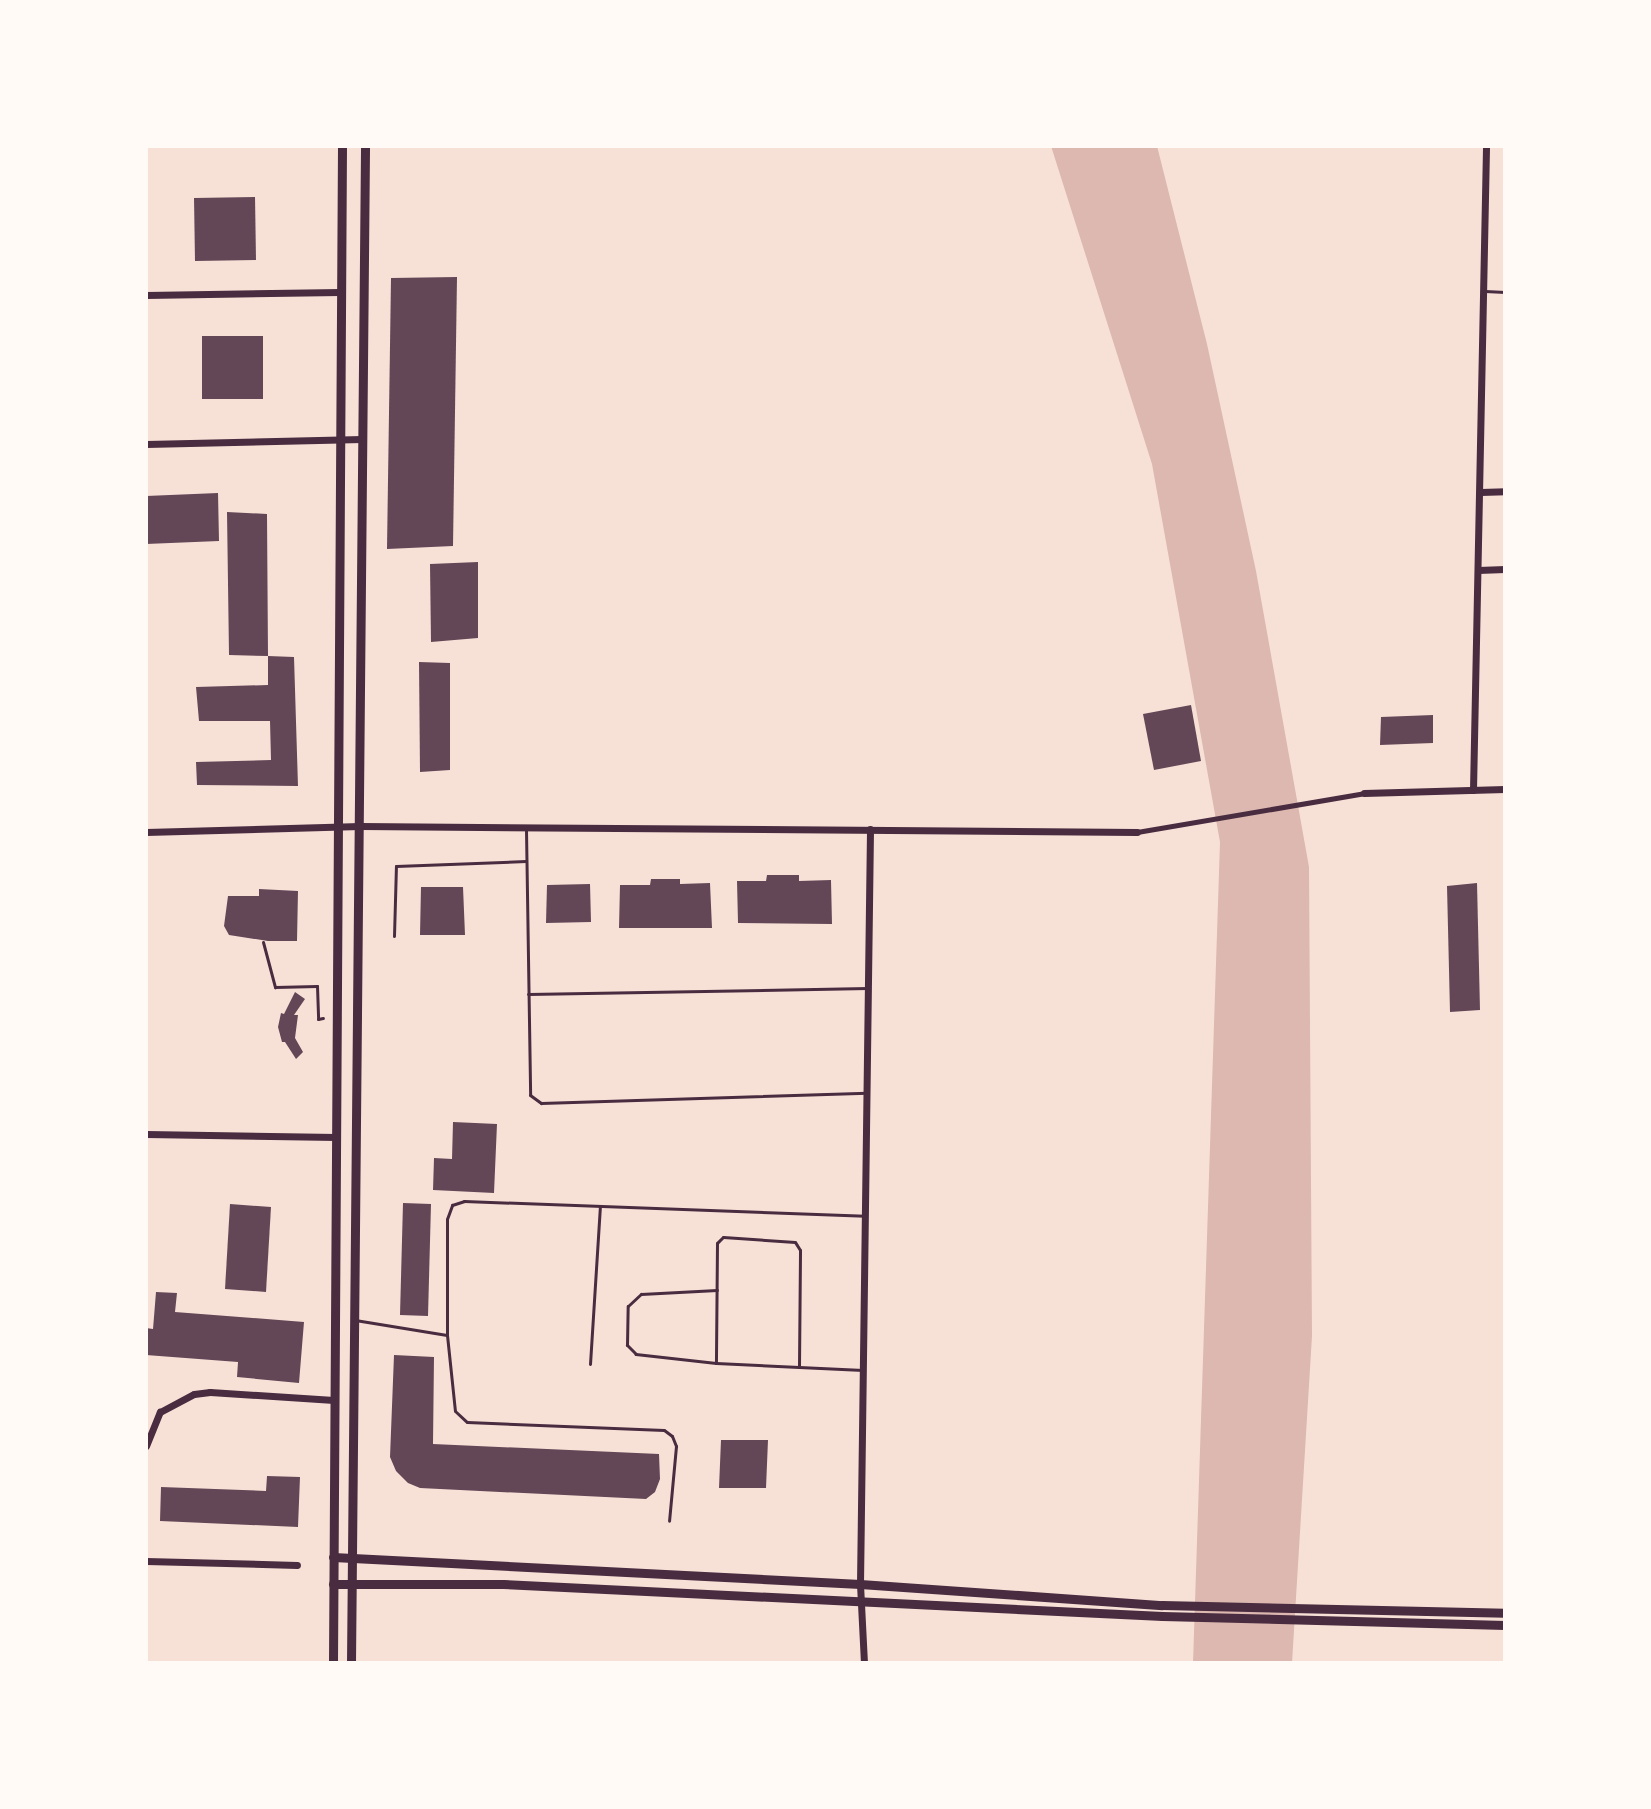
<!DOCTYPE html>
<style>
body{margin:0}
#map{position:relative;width:1651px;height:1809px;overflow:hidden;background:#f7e1d7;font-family:"DejaVu Sans",sans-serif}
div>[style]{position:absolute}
.water>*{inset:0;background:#dcb8b0}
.building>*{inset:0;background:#644757}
.path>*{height:3px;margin:-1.5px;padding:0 1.5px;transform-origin:1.5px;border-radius:1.5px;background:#4a2c40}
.service>*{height:3px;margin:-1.5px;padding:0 1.5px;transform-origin:1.5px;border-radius:1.5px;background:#4a2c40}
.pedestrian>*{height:5px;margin:-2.5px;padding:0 2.5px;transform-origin:2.5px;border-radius:2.5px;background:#4a2c40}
.minor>*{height:7px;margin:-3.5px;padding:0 3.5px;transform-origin:3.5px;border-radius:3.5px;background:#4a2c40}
.tertiary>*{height:9px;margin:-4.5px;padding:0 4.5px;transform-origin:4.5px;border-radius:4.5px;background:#4a2c40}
span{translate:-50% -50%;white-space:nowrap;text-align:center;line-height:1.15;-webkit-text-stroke:6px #fffaf5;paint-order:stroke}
.frame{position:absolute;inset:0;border:148px solid #fffaf5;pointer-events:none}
</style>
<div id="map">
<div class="water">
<div style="clip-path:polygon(1051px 146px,1157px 146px,1207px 344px,1256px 571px,1309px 867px,1312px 1336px,1292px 1663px,1193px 1663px,1220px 842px,1152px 464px)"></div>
</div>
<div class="building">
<div style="clip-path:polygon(255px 197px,256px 260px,195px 261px,194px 198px)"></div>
<div style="clip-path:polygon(457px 277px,453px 546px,387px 549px,391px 278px)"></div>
<div style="clip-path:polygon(202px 336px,263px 336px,263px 399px,202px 399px)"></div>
<div style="clip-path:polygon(218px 493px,219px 541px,146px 544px,146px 496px)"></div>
<div style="clip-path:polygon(227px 512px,267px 514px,268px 656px,294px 657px,298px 786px,197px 785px,196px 762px,271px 760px,270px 721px,199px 721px,196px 687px,268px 685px,268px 656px,229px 655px)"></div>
<div style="clip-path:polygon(478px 562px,478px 638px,431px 642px,430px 564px)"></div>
<div style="clip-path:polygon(419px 662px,450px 663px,450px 770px,420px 772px)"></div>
<div style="clip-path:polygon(1191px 705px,1201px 761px,1154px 770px,1143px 714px)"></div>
<div style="clip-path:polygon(1433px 715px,1433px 743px,1380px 745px,1381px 717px)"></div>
<div style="clip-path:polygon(767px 875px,799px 875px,799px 881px,831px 880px,832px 924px,738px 923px,737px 881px,766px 881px)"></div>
<div style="clip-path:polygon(651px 879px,680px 879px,680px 884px,710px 883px,712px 928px,619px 928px,620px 885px,650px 885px)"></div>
<div style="clip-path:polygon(1477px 883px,1480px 1010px,1450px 1012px,1447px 886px)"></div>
<div style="clip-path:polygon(590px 884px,591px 922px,546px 923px,547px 885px)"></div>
<div style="clip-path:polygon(421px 887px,463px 887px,465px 935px,420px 935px)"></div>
<div style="clip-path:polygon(259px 889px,298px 891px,297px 941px,268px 941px,229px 935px,224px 926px,228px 896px,259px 896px)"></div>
<div style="clip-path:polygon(295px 992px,305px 999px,294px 1015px,298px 1015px,295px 1038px,303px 1052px,296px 1059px,285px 1042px,282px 1042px,278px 1027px,281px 1013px,284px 1014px)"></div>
<div style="clip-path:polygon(453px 1122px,497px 1124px,494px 1193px,433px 1190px,434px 1158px,452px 1159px)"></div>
<div style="clip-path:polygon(403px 1203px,431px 1204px,428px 1316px,400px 1315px)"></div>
<div style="clip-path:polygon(230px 1204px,271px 1207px,266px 1292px,225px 1289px)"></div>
<div style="clip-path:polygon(156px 1292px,177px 1293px,175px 1312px,304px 1322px,299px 1383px,237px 1377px,238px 1362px,146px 1355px,146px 1328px,153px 1329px)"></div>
<div style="clip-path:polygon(394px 1355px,434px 1357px,433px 1444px,659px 1454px,660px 1479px,655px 1492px,646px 1499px,420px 1488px,408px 1483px,396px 1471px,390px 1457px)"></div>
<div style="clip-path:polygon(721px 1440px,768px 1440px,766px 1488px,719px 1488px)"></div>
<div style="clip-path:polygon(267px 1476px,300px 1477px,298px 1527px,160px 1521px,161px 1487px,266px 1491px)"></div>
</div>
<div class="path">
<div style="left:263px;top:942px;width:47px;rotate:75.1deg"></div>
<div style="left:275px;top:987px;width:42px;rotate:-1.4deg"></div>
<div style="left:317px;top:986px;width:33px;rotate:88deg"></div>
<div style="left:318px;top:1019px;width:5px;rotate:-11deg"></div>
</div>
<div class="service">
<div style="left:1485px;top:291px;width:20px;rotate:3deg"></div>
<div style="left:526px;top:830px;width:265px;rotate:89.1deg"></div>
<div style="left:530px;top:1095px;width:14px;rotate:36deg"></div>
<div style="left:541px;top:1103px;width:326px;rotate:-1.8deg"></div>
<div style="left:394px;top:936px;width:70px;rotate:-88.4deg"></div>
<div style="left:396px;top:866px;width:130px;rotate:-2.2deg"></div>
<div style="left:528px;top:994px;width:340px;rotate:-1deg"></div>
<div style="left:355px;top:1320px;width:93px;rotate:9.3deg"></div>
<div style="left:447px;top:1335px;width:76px;rotate:84deg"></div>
<div style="left:455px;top:1411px;width:16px;rotate:43deg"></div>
<div style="left:467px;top:1422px;width:197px;rotate:2.3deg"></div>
<div style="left:664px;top:1430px;width:10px;rotate:37deg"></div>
<div style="left:672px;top:1436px;width:11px;rotate:68deg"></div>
<div style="left:676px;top:1446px;width:75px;rotate:95.3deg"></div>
<div style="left:447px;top:1335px;width:116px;rotate:-90deg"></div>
<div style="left:447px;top:1219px;width:15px;rotate:-70deg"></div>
<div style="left:452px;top:1205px;width:13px;rotate:-18deg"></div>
<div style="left:464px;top:1201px;width:401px;rotate:2.1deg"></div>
<div style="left:716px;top:1363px;width:81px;rotate:-173.6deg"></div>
<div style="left:636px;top:1354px;width:13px;rotate:-135deg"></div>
<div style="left:627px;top:1345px;width:39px;rotate:-89deg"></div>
<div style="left:628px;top:1306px;width:18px;rotate:-43deg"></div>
<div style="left:641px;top:1294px;width:76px;rotate:-3deg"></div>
<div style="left:590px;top:1364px;width:158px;rotate:-86.4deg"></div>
<div style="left:799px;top:1367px;width:117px;rotate:-89.5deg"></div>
<div style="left:800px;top:1250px;width:9px;rotate:-122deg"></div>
<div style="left:795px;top:1242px;width:72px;rotate:-176deg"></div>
<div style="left:723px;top:1237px;width:8px;rotate:135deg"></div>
<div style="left:717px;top:1243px;width:120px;rotate:90.5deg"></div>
<div style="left:716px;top:1363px;width:83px;rotate:2.8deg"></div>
<div style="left:799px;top:1367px;width:64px;rotate:2.7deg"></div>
</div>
<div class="pedestrian">
<div style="left:1137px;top:832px;width:230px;rotate:-9.7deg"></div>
</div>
<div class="minor">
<div style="left:146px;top:295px;width:194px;rotate:-0.9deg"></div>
<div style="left:146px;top:444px;width:216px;rotate:-1.3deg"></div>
<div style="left:1481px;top:492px;width:24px;rotate:-2deg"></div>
<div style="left:1478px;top:570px;width:27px;rotate:-2deg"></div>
<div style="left:1473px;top:790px;width:644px;rotate:-88.84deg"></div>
<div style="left:1364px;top:793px;width:141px;rotate:-1.6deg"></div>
<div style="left:146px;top:832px;width:214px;rotate:-1.6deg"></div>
<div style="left:360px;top:826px;width:777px;rotate:0.44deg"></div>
<div style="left:146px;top:1134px;width:190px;rotate:0.9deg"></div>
<div style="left:146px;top:1446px;width:37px;rotate:-68deg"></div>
<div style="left:160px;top:1412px;width:38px;rotate:-28deg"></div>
<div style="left:194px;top:1394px;width:16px;rotate:-7deg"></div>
<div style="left:210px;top:1392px;width:124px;rotate:3.7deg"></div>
<div style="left:146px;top:1561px;width:151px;rotate:1.5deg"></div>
<div style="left:864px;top:1663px;width:79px;rotate:-92.9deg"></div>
<div style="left:860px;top:1584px;width:755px;rotate:-89.24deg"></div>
</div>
<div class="tertiary">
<div style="left:333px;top:1557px;width:528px;rotate:2.93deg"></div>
<div style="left:860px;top:1584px;width:303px;rotate:4deg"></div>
<div style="left:1162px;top:1605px;width:343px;rotate:1.3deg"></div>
<div style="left:333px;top:1584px;width:170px"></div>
<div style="left:503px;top:1584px;width:660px;rotate:2.78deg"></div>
<div style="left:1162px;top:1616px;width:343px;rotate:1.5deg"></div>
<div style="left:333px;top:1663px;width:1517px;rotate:-89.66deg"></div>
<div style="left:351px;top:1663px;width:1517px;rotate:-89.47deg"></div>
</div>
<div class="frame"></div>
</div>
